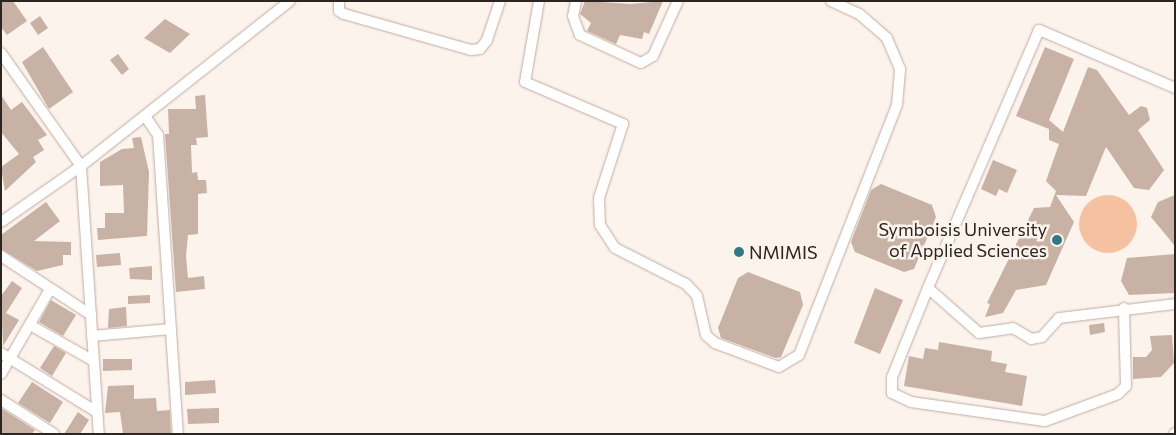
<!DOCTYPE html>
<style>
body{margin:0}
#map{position:relative;width:1176px;height:435px;overflow:hidden;background:#fcf3ed;font-family:Commissioner,sans-serif}
div>[style]{position:absolute}
.green>*{inset:0;background:#f6c1a1}
.round{border-radius:50%}
.building>*{inset:0;background:#c7b2a5}
.roads{filter:drop-shadow(0 0 1px #c1ab9f) drop-shadow(0 0 1px #c1ab9f)}
.minor>*{height:10px;margin:-5px;padding:0 5px;transform-origin:5px;border-radius:5px;background:#fff}
.dots>*{width:14px;height:14px;translate:-50% -50%;box-sizing:border-box;border:2px solid #fcf3ed;border-radius:50%}
span{translate:-50% -50%;white-space:nowrap;text-align:center;line-height:1.15;-webkit-text-stroke:5px #fcf3ed;paint-order:stroke}
.poi-label{font-size:18px;color:#2d2520}
.right{translate:-100% -50%;text-align:right}
.left{translate:0 -50%;text-align:left}
.frame{position:absolute;inset:0;border:2px solid #2d2520;pointer-events:none}
</style>
<div id="map">
<div class="green">
<div class="round" style="left:1079px;top:195px;width:58px;height:58px"></div>
</div>
<div class="building">
<div style="clip-path:polygon(1px 1px,13px 1px,27px 21px,7px 35px,1px 27px)"></div>
<div style="clip-path:polygon(585px 1px,631px 4px,663px 1px,649px 34px,644px 32px,642px 39px,620px 35px,616px 44px,587px 31px,591px 23px,580px 14px)"></div>
<div style="clip-path:polygon(40px 16px,48px 28px,38px 35px,30px 23px)"></div>
<div style="clip-path:polygon(165px 19px,190px 34px,170px 53px,144px 38px)"></div>
<div style="clip-path:polygon(43px 47px,73px 92px,49px 109px,22px 62px)"></div>
<div style="clip-path:polygon(1045px 47px,1074px 59px,1049px 120px,1063px 132px,1088px 67px,1097px 70px,1129px 115px,1141px 106px,1147px 108px,1150px 120px,1138px 130px,1164px 170px,1149px 190px,1134px 188px,1106px 147px,1086px 196px,1056px 195px,1074px 222px,1046px 285px,1016px 290px,1003px 313px,985px 317px,990px 304px,987px 303px,1034px 208px,1050px 207px,1056px 191px,1046px 181px,1059px 144px,1049px 140px,1049px 129px,1016px 116px)"></div>
<div style="clip-path:polygon(118px 54px,129px 69px,122px 75px,110px 60px)"></div>
<div style="clip-path:polygon(1px 95px,11px 110px,22px 102px,47px 135px,38px 140px,44px 150px,33px 157px,36px 162px,5px 191px,1px 167px,19px 154px,1px 132px)"></div>
<div style="clip-path:polygon(205px 95px,208px 137px,196px 138px,197px 145px,191px 145px,192px 173px,197px 172px,198px 180px,206px 180px,207px 193px,198px 194px,198px 234px,188px 235px,186px 256px,188px 278px,204px 276px,205px 289px,176px 292px,165px 134px,169px 134px,168px 109px,196px 109px,195px 96px)"></div>
<div style="clip-path:polygon(141px 137px,149px 172px,147px 236px,98px 240px,97px 228px,105px 228px,105px 213px,124px 213px,123px 185px,100px 186px,100px 162px,122px 149px,134px 148px,132px 138px)"></div>
<div style="clip-path:polygon(993px 160px,1017px 170px,1007px 193px,999px 189px,996px 196px,981px 189px)"></div>
<div style="clip-path:polygon(881px 184px,932px 205px,936px 217px,914px 269px,904px 272px,855px 252px,851px 242px,871px 190px)"></div>
<div style="clip-path:polygon(1175px 195px,1175px 246px,1151px 217px,1158px 202px)"></div>
<div style="clip-path:polygon(46px 202px,60px 221px,34px 241px,71px 242px,71px 255px,63px 255px,63px 265px,37px 271px,1px 249px,1px 235px)"></div>
<div style="clip-path:polygon(120px 253px,121px 265px,97px 267px,96px 255px)"></div>
<div style="clip-path:polygon(1175px 254px,1175px 293px,1129px 295px,1121px 281px,1127px 258px)"></div>
<div style="clip-path:polygon(152px 266px,152px 280px,130px 279px,129px 268px)"></div>
<div style="clip-path:polygon(748px 272px,800px 292px,803px 305px,781px 357px,776px 358px,721px 338px,718px 328px,738px 278px)"></div>
<div style="clip-path:polygon(12px 281px,22px 288px,6px 313px,19px 320px,3px 346px,1px 296px)"></div>
<div style="clip-path:polygon(875px 288px,903px 300px,880px 354px,854px 343px)"></div>
<div style="clip-path:polygon(150px 295px,150px 303px,128px 304px,128px 296px)"></div>
<div style="clip-path:polygon(51px 300px,76px 315px,63px 336px,39px 322px)"></div>
<div style="clip-path:polygon(126px 307px,127px 326px,108px 328px,109px 309px)"></div>
<div style="clip-path:polygon(1104px 323px,1105px 332px,1090px 335px,1089px 325px)"></div>
<div style="clip-path:polygon(1172px 335px,1174px 363px,1161px 377px,1133px 379px,1133px 357px,1146px 357px,1152px 350px,1150px 336px)"></div>
<div style="clip-path:polygon(939px 342px,992px 351px,991px 361px,1007px 364px,1005px 372px,1027px 376px,1022px 406px,904px 386px,909px 356px,923px 359px,925px 348px,938px 350px)"></div>
<div style="clip-path:polygon(54px 346px,66px 353px,52px 376px,40px 368px)"></div>
<div style="clip-path:polygon(103px 359px,132px 359px,132px 370px,103px 371px)"></div>
<div style="clip-path:polygon(215px 380px,216px 393px,185px 395px,185px 382px)"></div>
<div style="clip-path:polygon(32px 382px,63px 402px,50px 423px,18px 403px)"></div>
<div style="clip-path:polygon(134px 385px,134px 399px,156px 398px,157px 411px,170px 410px,171px 434px,123px 434px,120px 412px,105px 413px,108px 386px)"></div>
<div style="clip-path:polygon(1px 408px,35px 430px,32px 434px,1px 434px)"></div>
<div style="clip-path:polygon(219px 408px,219px 423px,188px 424px,187px 409px)"></div>
<div style="clip-path:polygon(78px 412px,89px 420px,80px 434px,64px 434px)"></div>
</div>
<div class="roads">
<div class="minor">
<div style="left:339px;top:1px;width:10px;rotate:90deg"></div>
<div style="left:339px;top:11px;width:6px;rotate:31deg"></div>
<div style="left:344px;top:14px;width:132px;rotate:15.8deg"></div>
<div style="left:471px;top:50px;width:9px;rotate:-6deg"></div>
<div style="left:480px;top:49px;width:11px;rotate:-52deg"></div>
<div style="left:487px;top:40px;width:41px;rotate:-71.6deg"></div>
<div style="left:539px;top:1px;width:82px;rotate:99.8deg"></div>
<div style="left:525px;top:82px;width:107px;rotate:23.2deg"></div>
<div style="left:623px;top:124px;width:78px;rotate:108deg"></div>
<div style="left:599px;top:198px;width:27px;rotate:88deg"></div>
<div style="left:600px;top:225px;width:27px;rotate:57deg"></div>
<div style="left:615px;top:248px;width:80px;rotate:26.9deg"></div>
<div style="left:686px;top:284px;width:16px;rotate:47deg"></div>
<div style="left:697px;top:296px;width:40px;rotate:77deg"></div>
<div style="left:706px;top:335px;width:12px;rotate:42deg"></div>
<div style="left:715px;top:343px;width:68px;rotate:20.6deg"></div>
<div style="left:779px;top:367px;width:23px;rotate:-31deg"></div>
<div style="left:799px;top:355px;width:269px;rotate:-68.6deg"></div>
<div style="left:897px;top:105px;width:36px;rotate:-85deg"></div>
<div style="left:900px;top:69px;width:34px;rotate:-113deg"></div>
<div style="left:887px;top:38px;width:37px;rotate:-139deg"></div>
<div style="left:859px;top:14px;width:31px;rotate:-155deg"></div>
<div style="left:576px;top:1px;width:15px;rotate:101deg"></div>
<div style="left:573px;top:16px;width:20px;rotate:70deg"></div>
<div style="left:580px;top:35px;width:67px;rotate:24.7deg"></div>
<div style="left:641px;top:63px;width:14px;rotate:-30deg"></div>
<div style="left:653px;top:56px;width:60px;rotate:-65.6deg"></div>
<div style="left:1px;top:53px;width:138px;rotate:54.7deg"></div>
<div style="left:81px;top:166px;width:269px;rotate:86.2deg"></div>
<div style="left:1175px;top:88px;width:148px;rotate:-156.9deg"></div>
<div style="left:1039px;top:30px;width:281px;rotate:113.3deg"></div>
<div style="left:928px;top:288px;width:68px;rotate:41.4deg"></div>
<div style="left:979px;top:333px;width:34px;rotate:-8deg"></div>
<div style="left:1013px;top:328px;width:21px;rotate:31deg"></div>
<div style="left:1031px;top:339px;width:11px;rotate:-10deg"></div>
<div style="left:1042px;top:337px;width:25px;rotate:-48deg"></div>
<div style="left:1059px;top:318px;width:117px;rotate:-6.9deg"></div>
<div style="left:145px;top:116px;width:23px;rotate:56deg"></div>
<div style="left:158px;top:135px;width:300px;rotate:86.2deg"></div>
<div style="left:1px;top:222px;width:98px;rotate:-35deg"></div>
<div style="left:81px;top:166px;width:266px;rotate:-38.3deg"></div>
<div style="left:1px;top:256px;width:108px;rotate:33.2deg"></div>
<div style="left:928px;top:288px;width:96px;rotate:112deg"></div>
<div style="left:892px;top:377px;width:16px;rotate:90deg"></div>
<div style="left:892px;top:393px;width:21px;rotate:25deg"></div>
<div style="left:911px;top:402px;width:135px;rotate:8.1deg"></div>
<div style="left:1045px;top:421px;width:78px;rotate:-20.3deg"></div>
<div style="left:1118px;top:394px;width:11px;rotate:-45deg"></div>
<div style="left:1126px;top:386px;width:78px;rotate:-91.5deg"></div>
<div style="left:30px;top:325px;width:73px;rotate:29.4deg"></div>
<div style="left:92px;top:336px;width:79px;rotate:-5.1deg"></div>
<div style="left:1px;top:353px;width:113px;rotate:31.6deg"></div>
<div style="left:1px;top:374px;width:98px;rotate:-60deg"></div>
<div style="left:1px;top:400px;width:63px;rotate:32.7deg"></div>
<div style="left:1174px;top:434px;width:1px;rotate:-45deg"></div>
</div>
</div>
<div class="dots">
<div style="left:1057px;top:240px;background:#317884"></div>
<div style="left:739px;top:252px;background:#317884"></div>
</div>
<div class="poi-label">
<span class="right" style="left:1047px;top:240px">Symboisis University<br>of Applied Sciences</span>
<span class="left" style="left:749px;top:252px">NMIMIS</span>
</div>
<div class="frame"></div>
</div>
